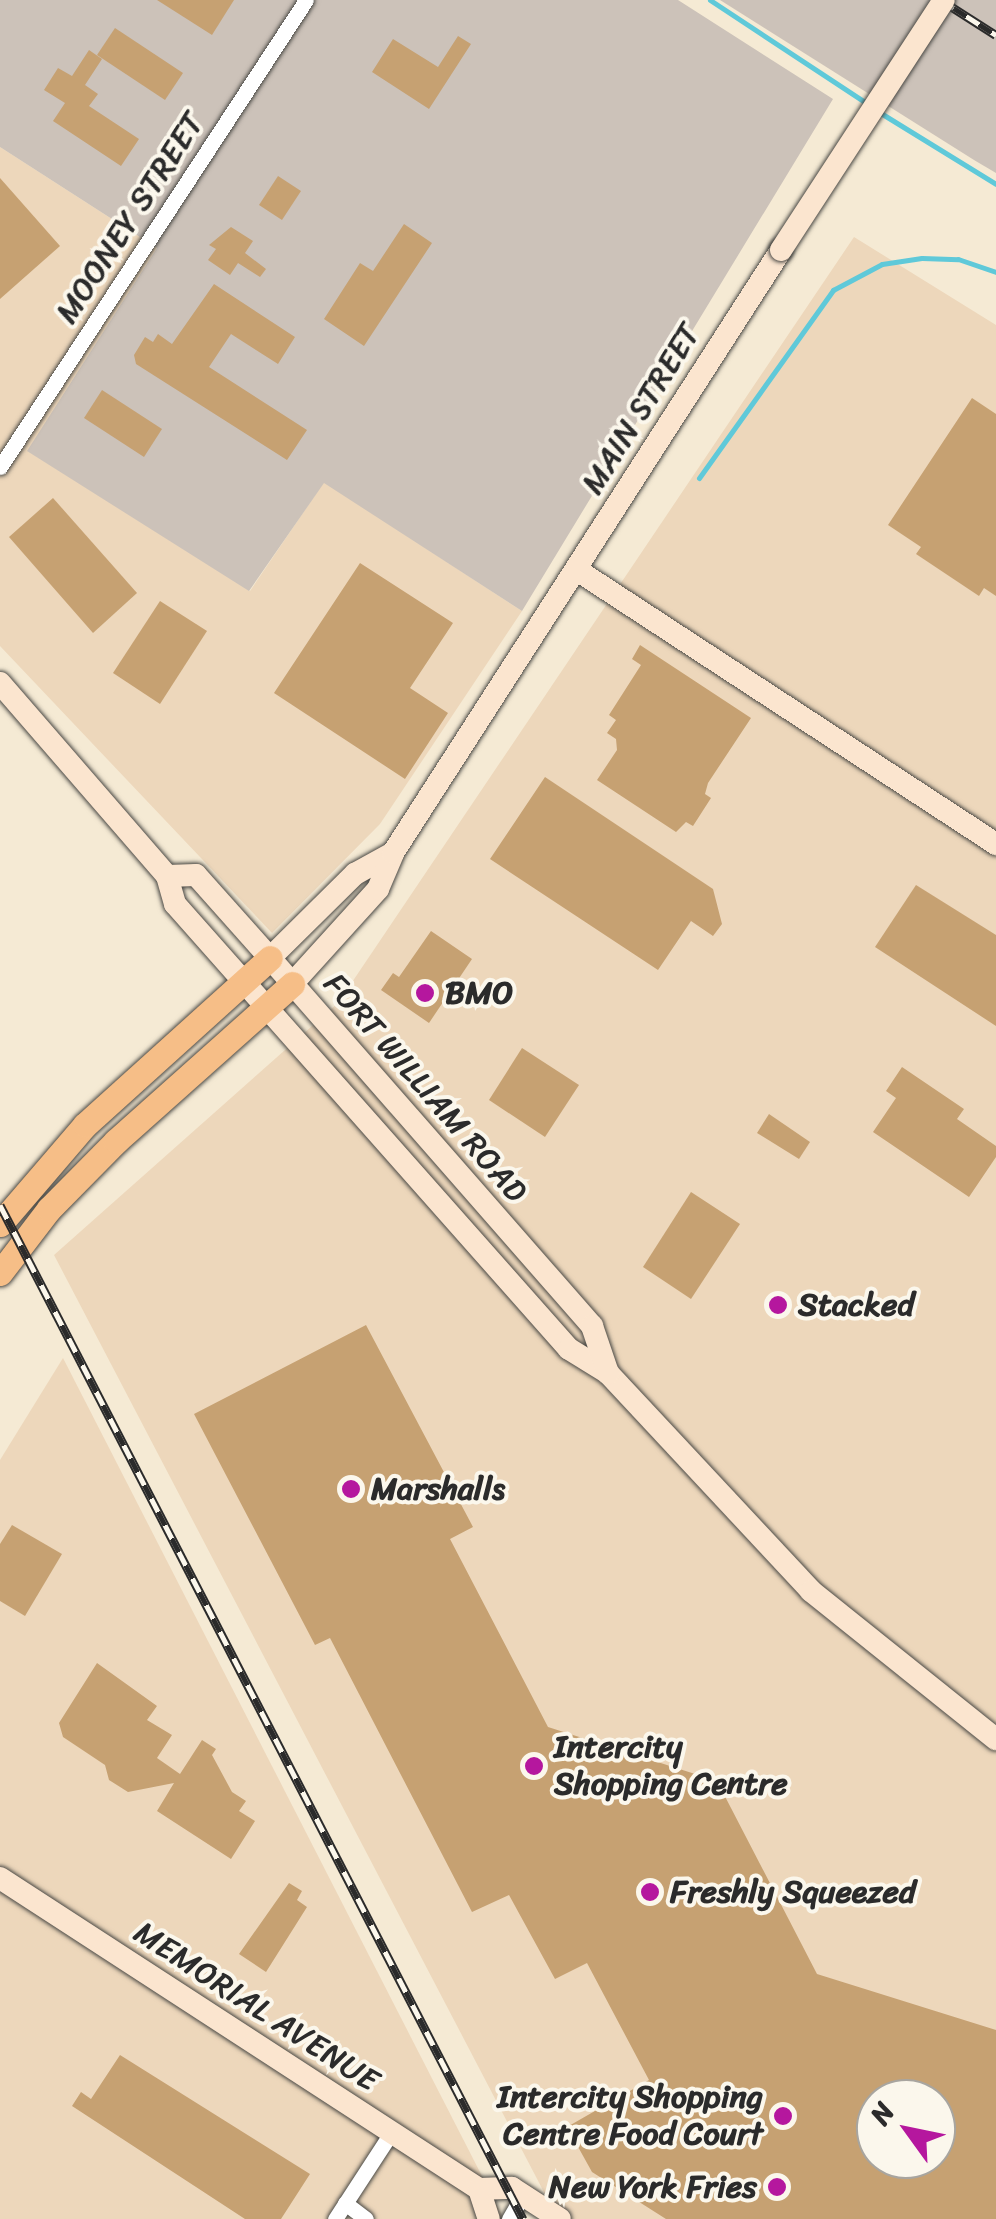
<!DOCTYPE html>
<style>
body{margin:0}
#map{position:relative;width:996px;height:2219px;overflow:hidden;background:#f5ead4;font-family:Sriracha,sans-serif}
div>[style]{position:absolute}
.built>*{inset:0;background:#edd7bb}
.industrial>*{inset:0;background:#ccc2b9}
.stream>*{height:5px;margin:-2.5px;padding:0 2.5px;transform-origin:2.5px;border-radius:2.5px;background:#5fc9d9}
.building>*{inset:0;background:#c6a172}
.roads{filter:drop-shadow(0 0 2px #494844) drop-shadow(0 0 2px #494844)}
.street>*{height:15px;margin:-7.5px;padding:0 7.5px;transform-origin:7.5px;border-radius:7.5px;background:#fff}
.secondary>*{height:22px;margin:-11px;padding:0 11px;transform-origin:11px;border-radius:11px;background:#fbe5cf}
.primary>*{height:25px;margin:-12.5px;padding:0 12.5px;transform-origin:12.5px;border-radius:12.5px;background:#f6be87}
.rail>*{height:9px;margin-top:-4.5px;transform-origin:0;background:repeating-linear-gradient(90deg,#fbf7ec 0 15px,#2b2b2b 0 30px);box-sizing:border-box;border-block:2px solid #2b2b2b}
.bridges{filter:drop-shadow(0 0 2px #494844) drop-shadow(0 0 2px #494844)}
.secondary-bridge>*{height:22px;margin:-11px;padding:0 11px;transform-origin:11px;border-radius:11px;background:#fbe5cf}
.dots>*{width:28px;height:28px;translate:-50% -50%;box-sizing:border-box;border:5px solid #fbf7ec;border-radius:50%}
span{translate:-50% -50%;white-space:nowrap;text-align:center;line-height:1.15;-webkit-text-stroke:8px #fbf7ec;paint-order:stroke}
.street-label{font-size:32px;color:#2b2b2b}
.poi-label{font-size:32px;color:#2b2b2b;font-weight:700}
.left{translate:0 -50%;text-align:left}
.right{translate:-100% -50%;text-align:right}
.north{position:absolute;left:856px;top:2079px;width:100px;height:100px;box-sizing:border-box;background:#fbf7ec;border:2px solid #a8a59f;border-radius:50%;rotate:303deg;font-size:28px;font-weight:700;line-height:40px;text-align:center;color:#2b2b2b}
.north::after{content:'';display:block;margin:auto;width:35px;height:45px;background:#b5179e;clip-path:polygon(50% 0,100% 100%,50% 72%,0 100%)}
</style>
<div id="map">
<div class="built">
<div style="clip-path:polygon(0 147px,157px 248px,28px 451px,250px 591px,324px 482px,522px 611px,380px 824px,272px 933px,0 646px)"></div>
<div style="clip-path:polygon(evenodd,854px 237px,996px 325px,996px 2219px,558px 2219px,54px 1255px,338px 1003px,854px 237px,876px 2099px,936px 2099px,936px 2159px,876px 2159px,876px 2099px)"></div>
<div style="clip-path:polygon(63px 1358px,504px 2219px,0 2219px,0 1460px)"></div>
</div>
<div class="industrial">
<div style="clip-path:polygon(0 0,678px 0,833px 99px,522px 611px,324px 483px,249px 591px,27px 451px,157px 248px,0 147px)"></div>
<div style="clip-path:polygon(720px 0,996px 0,996px 173px,974px 160px)"></div>
</div>
<div class="stream">
<div style="left:710px;top:0;width:187px;rotate:33.4deg"></div>
<div style="left:879px;top:112px;width:137px;rotate:31.6deg"></div>
<div style="left:699px;top:478px;width:231px;rotate:-54.5deg"></div>
<div style="left:833px;top:290px;width:55px;rotate:-28deg"></div>
<div style="left:882px;top:264px;width:40px;rotate:-8.5deg"></div>
<div style="left:922px;top:258px;width:36px;rotate:2deg"></div>
<div style="left:958px;top:259px;width:40px;rotate:18.9deg"></div>
</div>
<div class="building">
<div style="clip-path:polygon(157px 0,234px 0,212px 35px)"></div>
<div style="clip-path:polygon(115px 28px,183px 73px,165px 100px,97px 55px)"></div>
<div style="clip-path:polygon(458px 36px,471px 44px,429px 109px,372px 72px,393px 39px,438px 67px)"></div>
<div style="clip-path:polygon(89px 50px,102px 59px,85px 85px,98px 94px,89px 106px,139px 139px,121px 166px,53px 121px,65px 103px,44px 90px,58px 68px,72px 76px)"></div>
<div style="clip-path:polygon(278px 176px,301px 191px,282px 220px,259px 205px)"></div>
<div style="clip-path:polygon(0 178px,60px 246px,0 299px)"></div>
<div style="clip-path:polygon(404px 224px,432px 243px,364px 346px,324px 319px,360px 263px,373px 271px)"></div>
<div style="clip-path:polygon(231px 227px,253px 241px,245px 253px,266px 269px,260px 277px,238px 263px,230px 275px,208px 260px,216px 249px,209px 245px)"></div>
<div style="clip-path:polygon(214px 284px,295px 337px,278px 364px,231px 334px,209px 367px,307px 430px,287px 460px,136px 364px,134px 355px,145px 337px,153px 342px,158px 334px,172px 344px)"></div>
<div style="clip-path:polygon(102px 390px,162px 429px,144px 457px,84px 418px)"></div>
<div style="clip-path:polygon(972px 398px,996px 414px,996px 596px,984px 588px,979px 596px,916px 554px,921px 547px,888px 525px)"></div>
<div style="clip-path:polygon(53px 498px,137px 593px,93px 633px,9px 537px)"></div>
<div style="clip-path:polygon(360px 563px,453px 623px,410px 688px,448px 713px,405px 779px,274px 693px)"></div>
<div style="clip-path:polygon(160px 601px,207px 631px,160px 704px,113px 673px)"></div>
<div style="clip-path:polygon(640px 645px,751px 718px,708px 783px,705px 794px,711px 798px,693px 826px,686px 822px,676px 832px,597px 780px,617px 750px,616px 739px,607px 733px,616px 720px,609px 715px,641px 665px,632px 659px)"></div>
<div style="clip-path:polygon(545px 777px,713px 889px,722px 924px,713px 936px,691px 921px,658px 970px,490px 859px)"></div>
<div style="clip-path:polygon(916px 885px,996px 935px,996px 1026px,875px 947px)"></div>
<div style="clip-path:polygon(431px 931px,472px 959px,429px 1023px,381px 990px,393px 973px,399px 977px)"></div>
<div style="clip-path:polygon(522px 1048px,579px 1085px,545px 1137px,489px 1100px)"></div>
<div style="clip-path:polygon(902px 1067px,964px 1109px,957px 1119px,996px 1146px,996px 1157px,969px 1197px,873px 1132px,896px 1098px,886px 1091px)"></div>
<div style="clip-path:polygon(769px 1114px,810px 1142px,799px 1159px,757px 1133px)"></div>
<div style="clip-path:polygon(691px 1192px,740px 1224px,691px 1299px,643px 1267px)"></div>
<div style="clip-path:polygon(evenodd,366px 1325px,473px 1527px,450px 1539px,548px 1727px,717px 1781px,817px 1974px,996px 2030px,996px 2219px,666px 2219px,592px 2172px,567px 2127px,649px 2080px,587px 1963px,555px 1979px,509px 1895px,472px 1912px,330px 1638px,315px 1645px,194px 1414px,366px 1325px,876px 2099px,936px 2099px,936px 2159px,876px 2159px,876px 2099px)"></div>
<div style="clip-path:polygon(12px 1525px,62px 1554px,25px 1616px,0 1601px,0 1544px)"></div>
<div style="clip-path:polygon(97px 1663px,157px 1706px,147px 1720px,172px 1735px,157px 1758px,180px 1774px,202px 1740px,216px 1749px,212px 1755px,232px 1792px,246px 1801px,239px 1811px,255px 1821px,231px 1859px,157px 1811px,174px 1783px,128px 1792px,109px 1780px,105px 1765px,63px 1737px,59px 1723px)"></div>
<div style="clip-path:polygon(289px 1883px,302px 1891px,297px 1900px,307px 1907px,266px 1972px,239px 1954px)"></div>
<div style="clip-path:polygon(120px 2055px,310px 2174px,281px 2219px,245px 2219px,72px 2106px,81px 2092px,91px 2099px)"></div>
</div>
<div class="roads">
<div class="street">
<div style="left:0;top:467px;width:558px;rotate:-56.77deg"></div>
<div style="left:345px;top:2203px;width:26px;rotate:37deg"></div>
<div style="left:335px;top:2219px;width:103px;rotate:-56.9deg"></div>
<div style="left:509px;top:2219px;width:28px;rotate:-60deg"></div>
</div>
<div class="secondary">
<div style="left:577px;top:570px;width:501px;rotate:33.18deg"></div>
<div style="left:0;top:683px;width:255px;rotate:49.1deg"></div>
<div style="left:167px;top:876px;width:29px;rotate:74deg"></div>
<div style="left:175px;top:904px;width:594px;rotate:48.48deg"></div>
<div style="left:569px;top:1349px;width:46px;rotate:31.6deg"></div>
<div style="left:608px;top:1373px;width:298px;rotate:47deg"></div>
<div style="left:811px;top:1591px;width:237px;rotate:38.7deg"></div>
<div style="left:167px;top:876px;width:29px;rotate:-2deg"></div>
<div style="left:196px;top:875px;width:111px;rotate:48.3deg"></div>
<div style="left:270px;top:958px;width:489px;rotate:48.8deg"></div>
<div style="left:592px;top:1326px;width:50px;rotate:71.2deg"></div>
<div style="left:270px;top:958px;width:120px;rotate:-44.7deg"></div>
<div style="left:355px;top:874px;width:43px;rotate:-28.9deg"></div>
<div style="left:292px;top:984px;width:128px;rotate:-47.8deg"></div>
<div style="left:378px;top:889px;width:39px;rotate:-67deg"></div>
<div style="left:393px;top:853px;width:717px;rotate:-57.24deg"></div>
<div style="left:0;top:1878px;width:571px;rotate:32.99deg"></div>
<div style="left:479px;top:2189px;width:33px;rotate:-2deg"></div>
<div style="left:512px;top:2188px;width:57px;rotate:32.9deg"></div>
<div style="left:479px;top:2189px;width:32px;rotate:72deg"></div>
</div>
<div class="primary">
<div style="left:0;top:1224px;width:130px;rotate:-49.4deg"></div>
<div style="left:85px;top:1125px;width:249px;rotate:-42.1deg"></div>
<div style="left:0;top:1273px;width:81px;rotate:-52.6deg"></div>
<div style="left:49px;top:1209px;width:95px;rotate:-45.4deg"></div>
<div style="left:116px;top:1141px;width:236px;rotate:-41.7deg"></div>
</div>
</div>
<div class="rail">
<div style="left:941px;top:0;width:65px;rotate:32.5deg"></div>
<div style="left:0;top:1205px;width:1141px;rotate:62.72deg"></div>
</div>
<div class="bridges">
<div class="secondary-bridge">
<div style="left:781px;top:250px;width:298px;rotate:-56.9deg"></div>
</div>
</div>
<div class="dots">
<div style="left:425px;top:993px;background:#b5179e"></div>
<div style="left:778px;top:1305px;background:#b5179e"></div>
<div style="left:351px;top:1489px;background:#b5179e"></div>
<div style="left:534px;top:1766px;background:#b5179e"></div>
<div style="left:650px;top:1892px;background:#b5179e"></div>
<div style="left:783px;top:2116px;background:#b5179e"></div>
<div style="left:777px;top:2187px;background:#b5179e"></div>
</div>
<div class="street-label">
<span style="left:130px;top:218px;rotate:-57deg">MOONEY STREET</span>
<span style="left:641px;top:409px;rotate:-58deg">MAIN STREET</span>
<span style="left:425px;top:1088px;rotate:49deg">FORT WILLIAM ROAD</span>
<span style="left:256px;top:2007px;rotate:33deg">MEMORIAL AVENUE</span>
</div>
<div class="poi-label">
<span class="left" style="left:445px;top:993px">BMO</span>
<span class="left" style="left:798px;top:1305px">Stacked</span>
<span class="left" style="left:371px;top:1489px">Marshalls</span>
<span class="left" style="left:554px;top:1766px">Intercity<br>Shopping Centre</span>
<span class="left" style="left:670px;top:1892px">Freshly Squeezed</span>
<span class="right" style="left:763px;top:2116px">Intercity Shopping<br>Centre Food Court</span>
<span class="right" style="left:757px;top:2187px">New York Fries</span>
</div>
<div class="north">N</div>
</div>
